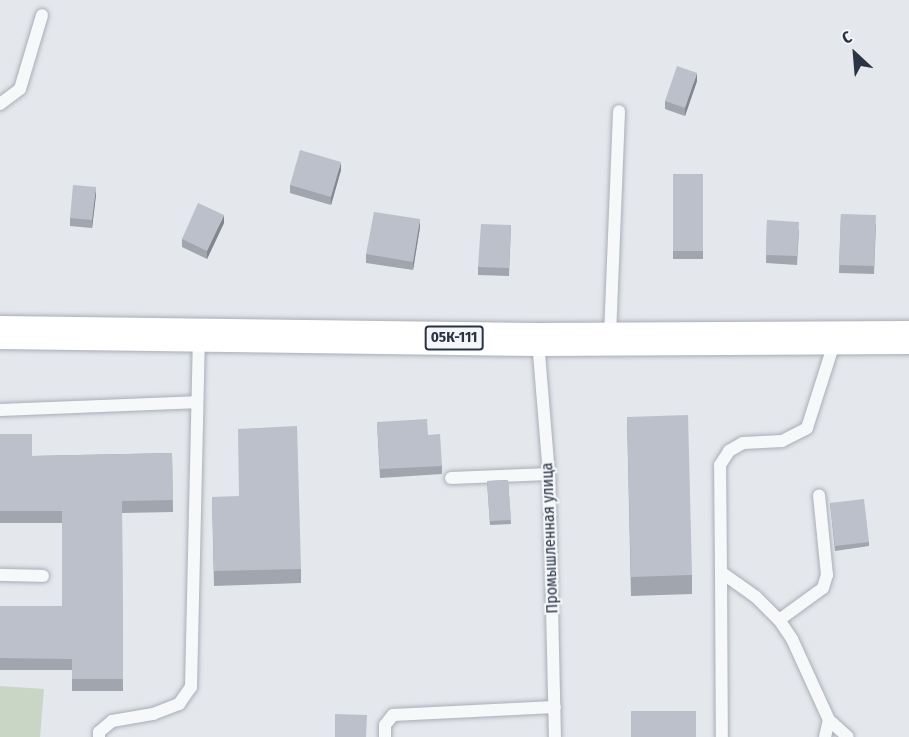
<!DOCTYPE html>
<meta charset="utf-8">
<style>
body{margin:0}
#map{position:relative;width:909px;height:737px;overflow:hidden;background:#e4e7ec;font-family:"Fira Sans Condensed",sans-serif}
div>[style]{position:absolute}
.green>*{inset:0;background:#c9d6c5}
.roads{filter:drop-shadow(0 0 2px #a9aeb7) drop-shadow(0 0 2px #a9aeb7)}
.service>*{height:12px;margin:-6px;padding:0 6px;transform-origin:6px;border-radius:6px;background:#f7f8fa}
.primary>*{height:33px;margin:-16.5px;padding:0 16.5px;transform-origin:16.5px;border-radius:16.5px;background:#fff}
.wall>*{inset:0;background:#a1a5ae}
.shaded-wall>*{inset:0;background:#83868d}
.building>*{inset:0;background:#bbc0ca}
span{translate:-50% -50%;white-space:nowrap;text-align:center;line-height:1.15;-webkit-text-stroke:4.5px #f4f6f9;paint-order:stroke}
.shield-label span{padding:2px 4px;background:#f4f6f9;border:2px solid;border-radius:4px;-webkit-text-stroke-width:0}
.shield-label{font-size:15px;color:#2b3445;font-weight:700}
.street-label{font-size:16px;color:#2b3445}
.north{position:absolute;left:825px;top:24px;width:60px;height:60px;-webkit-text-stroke:4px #f4f6f9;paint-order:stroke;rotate:334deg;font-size:16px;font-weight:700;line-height:24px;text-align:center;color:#2b3445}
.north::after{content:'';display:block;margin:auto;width:21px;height:27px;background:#2b3445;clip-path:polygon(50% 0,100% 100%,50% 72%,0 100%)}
</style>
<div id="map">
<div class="green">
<div style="clip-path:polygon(0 686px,44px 689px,40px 737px,0 737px)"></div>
</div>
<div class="roads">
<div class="service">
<div style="left:0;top:104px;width:25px;rotate:-37deg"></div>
<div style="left:20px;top:89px;width:77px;rotate:-73.4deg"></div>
<div style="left:610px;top:336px;width:225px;rotate:-87.7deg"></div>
<div style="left:538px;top:341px;width:133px;rotate:85.3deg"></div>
<div style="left:549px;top:474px;width:263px;rotate:88.7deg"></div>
<div style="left:0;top:410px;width:195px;rotate:-2.3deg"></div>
<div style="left:451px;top:478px;width:98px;rotate:-2.3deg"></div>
<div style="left:721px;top:572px;width:165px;rotate:89.7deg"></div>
<div style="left:0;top:575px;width:43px;rotate:1.3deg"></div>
<div style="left:779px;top:620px;width:54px;rotate:-36deg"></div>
<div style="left:823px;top:588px;width:14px;rotate:-73deg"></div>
<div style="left:827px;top:575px;width:80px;rotate:-95.7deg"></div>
<div style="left:829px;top:720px;width:89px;rotate:-114.6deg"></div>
<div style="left:792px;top:639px;width:23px;rotate:-124deg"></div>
<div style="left:779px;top:620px;width:33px;rotate:-135deg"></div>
<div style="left:756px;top:597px;width:43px;rotate:-144.5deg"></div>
<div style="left:721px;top:572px;width:107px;rotate:-90.5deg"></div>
<div style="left:720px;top:465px;width:17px;rotate:-57deg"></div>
<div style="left:729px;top:451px;width:16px;rotate:-30deg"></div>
<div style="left:743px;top:443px;width:39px;rotate:-3deg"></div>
<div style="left:782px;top:441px;width:28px;rotate:-27deg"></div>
<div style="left:807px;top:428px;width:92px;rotate:-72.3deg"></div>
<div style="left:99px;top:737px;width:5px;rotate:-90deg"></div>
<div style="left:99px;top:732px;width:17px;rotate:-40deg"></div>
<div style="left:112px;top:721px;width:42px;rotate:-9.7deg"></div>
<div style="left:153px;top:714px;width:28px;rotate:-21deg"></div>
<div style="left:179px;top:704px;width:21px;rotate:-55deg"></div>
<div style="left:191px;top:687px;width:351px;rotate:-88.7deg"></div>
<div style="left:385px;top:737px;width:12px;rotate:-90deg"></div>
<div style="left:385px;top:725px;width:13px;rotate:-51deg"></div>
<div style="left:393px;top:715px;width:162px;rotate:-2.8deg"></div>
<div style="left:825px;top:737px;width:17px;rotate:-77deg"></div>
<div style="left:829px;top:720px;width:25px;rotate:42deg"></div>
</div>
<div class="primary">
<div style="left:0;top:332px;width:538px;rotate:0.75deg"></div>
<div style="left:538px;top:339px;width:371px;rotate:-0.3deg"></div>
</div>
</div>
<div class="wall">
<div style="clip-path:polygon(697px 81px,685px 116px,665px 109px,665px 101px)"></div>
<div style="clip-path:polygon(341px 170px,331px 205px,290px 193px,290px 185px)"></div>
<div style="clip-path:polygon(673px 174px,703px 174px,703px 259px,673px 259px)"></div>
<div style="clip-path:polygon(96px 195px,92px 228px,70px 226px,70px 218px)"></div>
<div style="clip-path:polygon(841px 214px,876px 224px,874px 274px,839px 273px)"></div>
<div style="clip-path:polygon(767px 220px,799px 230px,797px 265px,766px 263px)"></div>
<div style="clip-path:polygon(224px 223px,207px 259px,182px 247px,182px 239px)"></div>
<div style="clip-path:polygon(511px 225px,509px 276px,478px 275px,478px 267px)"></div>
<div style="clip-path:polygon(420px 227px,413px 270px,366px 263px,366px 254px)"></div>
<div style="clip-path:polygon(627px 417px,692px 575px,692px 594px,631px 596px)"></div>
<div style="clip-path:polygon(377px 422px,428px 435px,442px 466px,442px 474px,380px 478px)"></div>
<div style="clip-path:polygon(0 434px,32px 456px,172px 453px,173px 512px,122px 513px,123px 691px,72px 691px,72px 670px,0 670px,0 606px,62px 606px,62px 523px,0 523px)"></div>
<div style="clip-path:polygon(508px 480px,511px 524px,490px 525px,487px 481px)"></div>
<div style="clip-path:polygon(212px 497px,301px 569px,301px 583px,214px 586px)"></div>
<div style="clip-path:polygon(830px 503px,869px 542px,869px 546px,835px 551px)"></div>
</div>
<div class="shaded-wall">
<div style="clip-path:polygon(697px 73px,697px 81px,685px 116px,685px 108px)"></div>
<div style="clip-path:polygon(341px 162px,341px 170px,331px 205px,331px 197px)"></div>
<div style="clip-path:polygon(96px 187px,96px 195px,92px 228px,92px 220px)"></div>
<div style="clip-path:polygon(224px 215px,224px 223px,207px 259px,207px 251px)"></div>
<div style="clip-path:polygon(420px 219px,420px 227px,413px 270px,413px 262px)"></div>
</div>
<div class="building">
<div style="clip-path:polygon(677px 66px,697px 73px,685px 108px,665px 101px)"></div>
<div style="clip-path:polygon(300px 150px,341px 162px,331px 197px,290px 185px)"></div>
<div style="clip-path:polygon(673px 174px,703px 174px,703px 251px,673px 251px)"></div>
<div style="clip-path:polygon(73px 185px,96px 187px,92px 220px,70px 218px)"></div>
<div style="clip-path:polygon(198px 203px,224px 215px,207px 251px,182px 239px)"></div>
<div style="clip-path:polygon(374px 212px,420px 219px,413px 262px,366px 254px)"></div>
<div style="clip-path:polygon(841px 214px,876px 215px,874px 266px,839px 265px)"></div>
<div style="clip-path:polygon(767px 220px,799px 222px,797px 256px,766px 255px)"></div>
<div style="clip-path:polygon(481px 224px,511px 225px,509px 268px,478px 267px)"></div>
<div style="clip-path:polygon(688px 415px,692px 575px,631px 577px,627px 417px)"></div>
<div style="clip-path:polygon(427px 419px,428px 435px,440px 434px,442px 466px,380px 469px,377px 422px)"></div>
<div style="clip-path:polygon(297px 426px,301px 569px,214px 571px,212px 497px,239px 496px,238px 429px)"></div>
<div style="clip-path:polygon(0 434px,32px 434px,32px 456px,172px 453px,173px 500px,122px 501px,123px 679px,72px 679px,72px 659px,0 658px,0 606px,62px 606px,62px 511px,0 511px)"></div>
<div style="clip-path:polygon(508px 480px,511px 520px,490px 521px,487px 481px)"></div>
<div style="clip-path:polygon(864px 499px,869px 542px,835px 546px,830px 503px)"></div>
<div style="clip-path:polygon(631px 711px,696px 711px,696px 737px,631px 737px)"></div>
<div style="clip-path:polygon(335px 714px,367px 715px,366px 737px,335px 737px)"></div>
</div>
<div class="shield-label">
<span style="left:454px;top:338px">05К-111</span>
</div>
<div class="street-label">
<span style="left:550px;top:538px;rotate:-92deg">Промышленная улица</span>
</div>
<div class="north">С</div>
</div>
